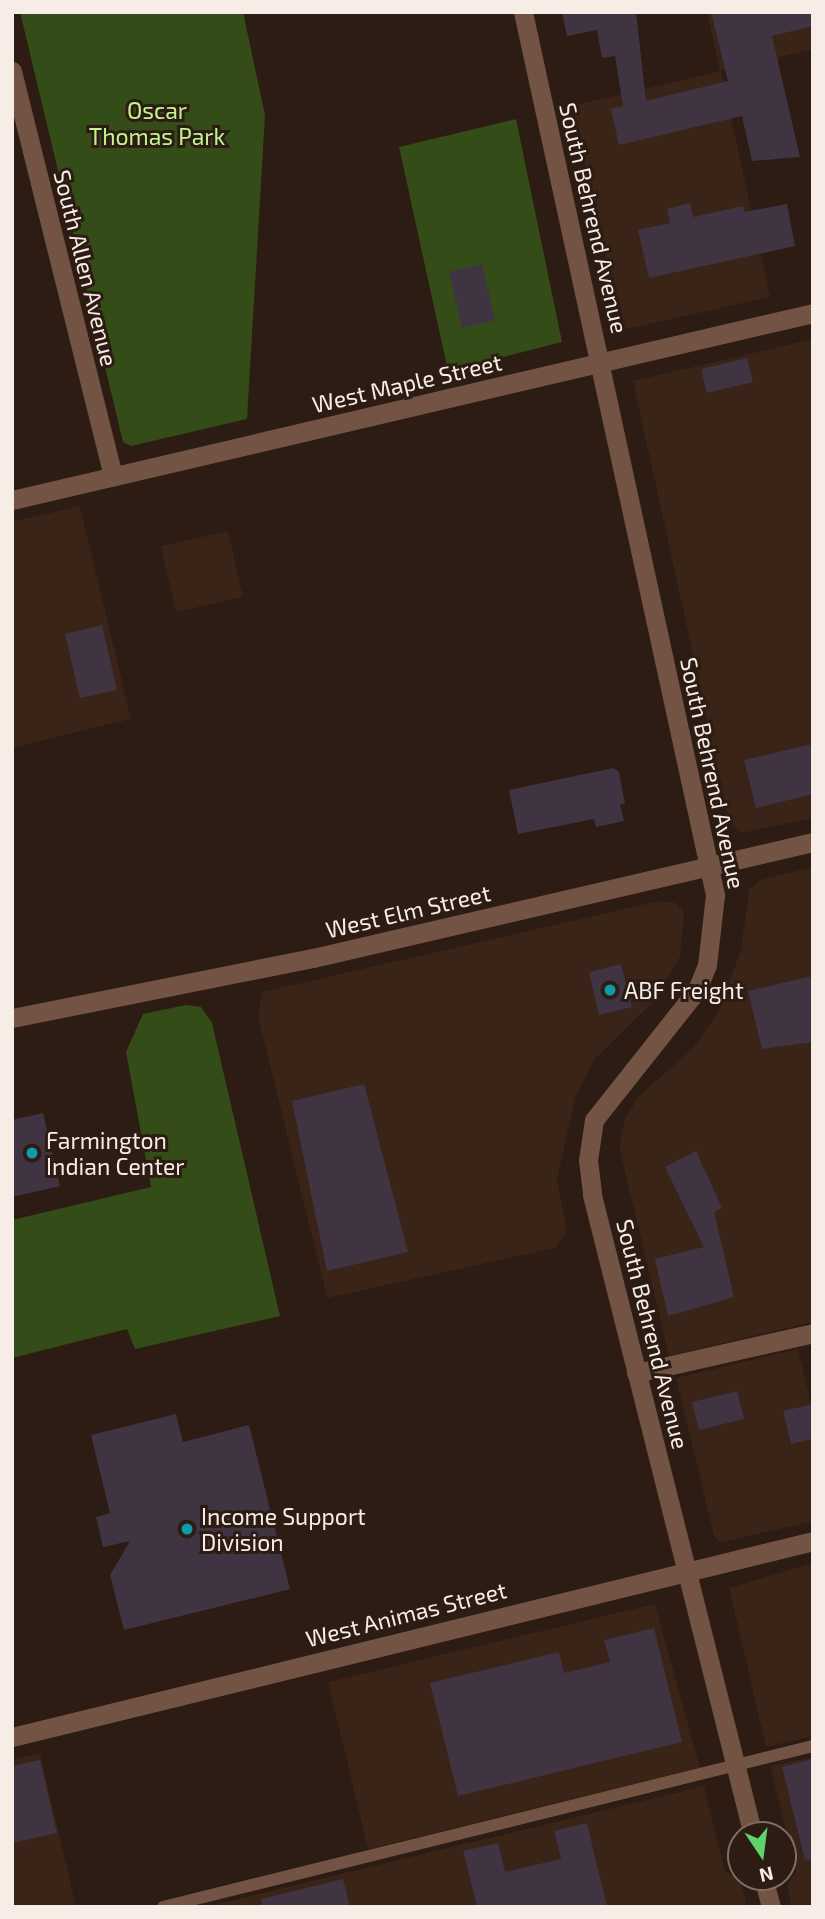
<!DOCTYPE html>
<style>
body{margin:0}
#map{position:relative;width:825px;height:1919px;overflow:hidden;background:#2c1c13;font-family:"Exo 2",sans-serif}
div>[style]{position:absolute}
.built>*{inset:0;background:#3a2317}
.green>*{inset:0;background:#344c17}
.building>*{inset:0;background:#413442}
.service>*{height:12px;margin:-6px;padding:0 6px;transform-origin:6px;border-radius:6px;background:#735343}
.minor>*{height:19px;margin:-9.5px;padding:0 9.5px;transform-origin:9.5px;border-radius:9.5px;background:#735343}
.tertiary>*{height:19px;margin:-9.5px;padding:0 9.5px;transform-origin:9.5px;border-radius:9.5px;background:#735343}
.dots>*{width:19px;height:19px;translate:-50% -50%;box-sizing:border-box;border:4px solid #2c1c13;border-radius:50%}
span{translate:-50% -50%;white-space:nowrap;text-align:center;line-height:1.15;-webkit-text-stroke:6px #2c1c13;paint-order:stroke}
.park-label{font-size:23px;color:#c2f48f}
.street-label{font-size:23px;color:#f8ece6}
.poi-label{font-size:23px;color:#f8ece6}
.left{translate:0 -50%;text-align:left}
.frame{position:absolute;inset:0;border:14px solid #f8ece6;pointer-events:none}
.north{position:absolute;left:727px;top:1821px;width:70px;height:70px;box-sizing:border-box;background:#2c1c13;border:2px solid #7e6f67;border-radius:50%;rotate:167deg;font-size:19px;font-weight:700;line-height:28px;text-align:center;color:#f8ece6}
.north::after{content:'';display:block;margin:auto;width:24px;height:32px;background:#5dd56c;clip-path:polygon(50% 0,100% 100%,50% 72%,0 100%)}
</style>
<div id="map">
<div class="built">
<div style="clip-path:polygon(707px 12px,813px 12px,813px 49px,721px 71px,770px 297px,627px 329px,620px 323px,572px 106px,720px 71px)"></div>
<div style="clip-path:polygon(813px 339px,813px 818px,742px 833px,729px 820px,633px 381px)"></div>
<div style="clip-path:polygon(80px 506px,131px 719px,12px 748px,12px 522px)"></div>
<div style="clip-path:polygon(228px 531px,243px 597px,176px 612px,161px 546px)"></div>
<div style="clip-path:polygon(813px 867px,813px 1322px,669px 1356px,619px 1146px,625px 1119px,639px 1096px,693px 1048px,718px 1013px,741px 950px,749px 890px,760px 880px)"></div>
<div style="clip-path:polygon(659px 901px,676px 903px,684px 912px,680px 957px,651px 1004px,595px 1059px,575px 1097px,557px 1180px,567px 1232px,555px 1248px,327px 1298px,258px 1016px,262px 992px)"></div>
<div style="clip-path:polygon(798px 1349px,813px 1411px,813px 1521px,720px 1543px,714px 1536px,676px 1378px)"></div>
<div style="clip-path:polygon(813px 1563px,813px 1736px,766px 1747px,729px 1588px)"></div>
<div style="clip-path:polygon(655px 1604px,700px 1768px,368px 1849px,328px 1682px)"></div>
<div style="clip-path:polygon(40px 1753px,76px 1907px,12px 1907px,12px 1759px)"></div>
<div style="clip-path:polygon(813px 1757px,813px 1907px,792px 1907px,787px 1885px,796px 1871px,770px 1766px)"></div>
<div style="clip-path:polygon(704px 1786px,725px 1871px,741px 1881px,747px 1907px,205px 1907px)"></div>
</div>
<div class="green">
<div style="clip-path:polygon(20px 12px,243px 12px,265px 115px,247px 419px,131px 446px,123px 442px)"></div>
<div style="clip-path:polygon(516px 119px,562px 342px,448px 371px,399px 147px)"></div>
<div style="clip-path:polygon(186px 1005px,201px 1007px,212px 1023px,280px 1316px,135px 1349px,127px 1329px,12px 1358px,12px 1220px,151px 1187px,126px 1052px,143px 1014px)"></div>
</div>
<div class="building">
<div style="clip-path:polygon(562px 12px,636px 12px,646px 101px,728px 81px,711px 12px,813px 12px,813px 26px,772px 36px,800px 157px,752px 161px,742px 116px,619px 145px,611px 109px,623px 106px,615px 56px,602px 58px,597px 30px,567px 36px)"></div>
<div style="clip-path:polygon(690px 203px,693px 217px,743px 206px,744px 212px,787px 204px,795px 246px,649px 278px,638px 230px,670px 223px,667px 209px)"></div>
<div style="clip-path:polygon(482px 264px,495px 320px,462px 328px,449px 272px)"></div>
<div style="clip-path:polygon(747px 358px,753px 382px,707px 393px,701px 369px)"></div>
<div style="clip-path:polygon(102px 625px,117px 690px,80px 698px,65px 634px)"></div>
<div style="clip-path:polygon(813px 744px,813px 794px,756px 808px,744px 760px)"></div>
<div style="clip-path:polygon(613px 768px,619px 772px,625px 804px,620px 805px,624px 821px,596px 827px,594px 819px,518px 834px,509px 790px)"></div>
<div style="clip-path:polygon(621px 964px,632px 1007px,599px 1015px,589px 972px)"></div>
<div style="clip-path:polygon(813px 976px,813px 1042px,762px 1049px,748px 991px)"></div>
<div style="clip-path:polygon(364px 1084px,408px 1252px,327px 1271px,292px 1101px)"></div>
<div style="clip-path:polygon(43px 1113px,60px 1186px,12px 1197px,12px 1120px)"></div>
<div style="clip-path:polygon(696px 1151px,722px 1208px,714px 1212px,734px 1297px,668px 1316px,655px 1259px,704px 1247px,665px 1167px)"></div>
<div style="clip-path:polygon(737px 1391px,744px 1419px,699px 1430px,692px 1402px)"></div>
<div style="clip-path:polygon(813px 1404px,813px 1439px,791px 1444px,783px 1411px)"></div>
<div style="clip-path:polygon(176px 1414px,183px 1442px,249px 1425px,290px 1589px,124px 1630px,110px 1575px,130px 1541px,103px 1547px,96px 1517px,110px 1513px,91px 1435px)"></div>
<div style="clip-path:polygon(654px 1628px,682px 1742px,458px 1796px,430px 1683px,559px 1652px,564px 1673px,610px 1662px,604px 1640px)"></div>
<div style="clip-path:polygon(813px 1759px,813px 1859px,805px 1860px,782px 1767px)"></div>
<div style="clip-path:polygon(40px 1760px,57px 1833px,12px 1843px,12px 1766px)"></div>
<div style="clip-path:polygon(587px 1823px,607px 1907px,477px 1907px,463px 1851px,498px 1843px,505px 1872px,561px 1859px,554px 1831px)"></div>
<div style="clip-path:polygon(343px 1879px,350px 1907px,262px 1907px,261px 1899px)"></div>
</div>
<div class="service">
<div style="left:163px;top:1907px;width:670px;rotate:-13.91deg"></div>
</div>
<div class="minor">
<div style="left:12px;top:71px;width:418px;rotate:76deg"></div>
<div style="left:636px;top:1373px;width:181px;rotate:-12.7deg"></div>
<div style="left:12px;top:1737px;width:825px;rotate:-13.75deg"></div>
</div>
<div class="tertiary">
<div style="left:523px;top:12px;width:904px;rotate:77.73deg"></div>
<div style="left:715px;top:895px;width:70px;rotate:96.5deg"></div>
<div style="left:707px;top:965px;width:27px;rotate:112deg"></div>
<div style="left:697px;top:990px;width:166px;rotate:128.4deg"></div>
<div style="left:594px;top:1120px;width:40px;rotate:98.5deg"></div>
<div style="left:588px;top:1160px;width:35px;rotate:83deg"></div>
<div style="left:592px;top:1195px;width:660px;rotate:75.88deg"></div>
<div style="left:12px;top:500px;width:823px;rotate:-13.14deg"></div>
<div style="left:12px;top:1018px;width:307px;rotate:-11.3deg"></div>
<div style="left:313px;top:958px;width:513px;rotate:-13.06deg"></div>
<div style="left:763px;top:1877px;width:31px;rotate:75deg"></div>
</div>
<div class="dots">
<div style="left:610px;top:990px;background:#0f9aa8"></div>
<div style="left:32px;top:1153px;background:#0f9aa8"></div>
<div style="left:187px;top:1529px;background:#0f9aa8"></div>
</div>
<div class="park-label">
<span style="left:157px;top:123px">Oscar<br>Thomas Park</span>
</div>
<div class="street-label">
<span style="left:594px;top:218px;rotate:77deg">South Behrend Avenue</span>
<span style="left:86px;top:268px;rotate:76deg">South Allen Avenue</span>
<span style="left:407px;top:383px;rotate:-13deg">West Maple Street</span>
<span style="left:713px;top:773px;rotate:78deg">South Behrend Avenue</span>
<span style="left:408px;top:911px;rotate:-13deg">West Elm Street</span>
<span style="left:653px;top:1334px;rotate:76deg">South Behrend Avenue</span>
<span style="left:406px;top:1614px;rotate:-14deg">West Animas Street</span>
</div>
<div class="poi-label">
<span class="left" style="left:624px;top:990px">ABF Freight</span>
<span class="left" style="left:46px;top:1153px">Farmington<br>Indian Center</span>
<span class="left" style="left:201px;top:1529px">Income Support<br>Division</span>
</div>
<div class="frame"></div>
<div class="north">N</div>
</div>
